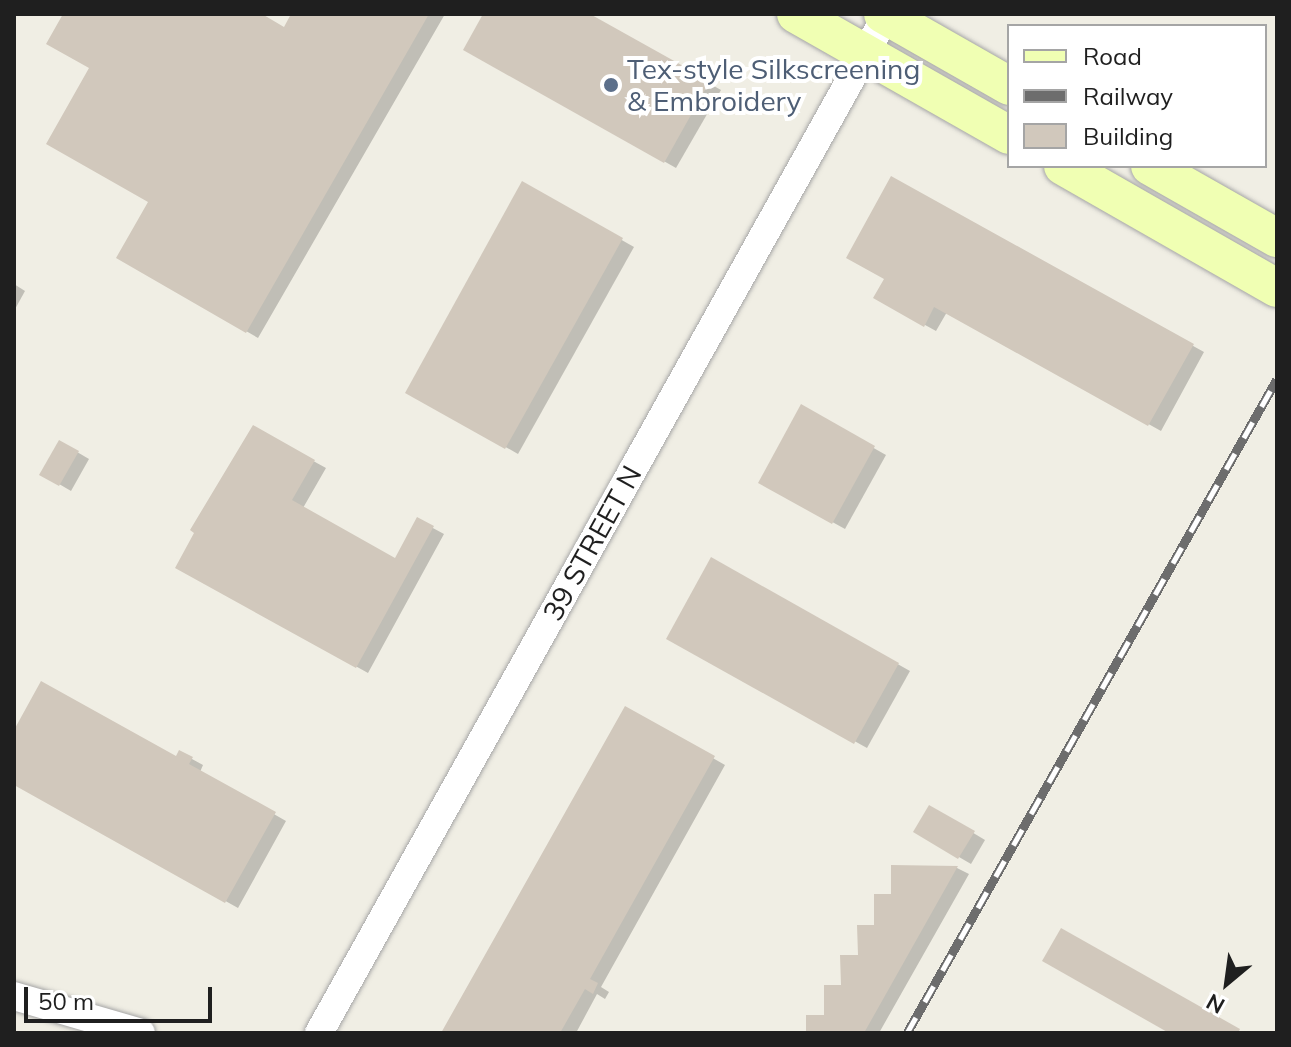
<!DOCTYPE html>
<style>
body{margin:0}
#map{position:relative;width:1291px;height:1047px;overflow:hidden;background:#f0eee4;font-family:Mulish,sans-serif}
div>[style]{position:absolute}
.shadow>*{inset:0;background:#0003}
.building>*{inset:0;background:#d1c8bc}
.roads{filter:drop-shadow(0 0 2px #a6a6a6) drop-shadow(0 0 2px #a6a6a6)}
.minor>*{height:28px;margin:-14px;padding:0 14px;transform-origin:14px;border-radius:14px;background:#fff}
.secondary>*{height:38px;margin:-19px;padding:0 19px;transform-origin:19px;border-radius:19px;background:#f0ffb3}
.rail>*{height:9px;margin-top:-4.5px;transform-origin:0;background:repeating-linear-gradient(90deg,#fff 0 18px,#6d6d6d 0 36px);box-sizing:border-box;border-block:2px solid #6d6d6d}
.dots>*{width:22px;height:22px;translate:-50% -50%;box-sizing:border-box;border:4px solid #fff;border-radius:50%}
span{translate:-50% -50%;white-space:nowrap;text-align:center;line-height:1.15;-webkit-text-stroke:8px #fff;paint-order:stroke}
.service-label{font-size:28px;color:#4e5e75}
.left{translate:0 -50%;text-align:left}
.street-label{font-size:28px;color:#1f1f1f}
.frame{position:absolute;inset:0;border:16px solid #1f1f1f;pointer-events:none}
.legend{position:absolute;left:1007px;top:24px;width:260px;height:144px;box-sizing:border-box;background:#fff;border:2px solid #a5a5a5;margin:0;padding:10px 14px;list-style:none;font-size:24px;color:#1f1f1f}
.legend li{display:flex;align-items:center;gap:16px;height:40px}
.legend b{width:40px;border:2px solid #a5a5a5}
.north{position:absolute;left:1187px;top:943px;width:80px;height:80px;-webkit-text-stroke:6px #fff;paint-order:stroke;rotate:209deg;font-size:22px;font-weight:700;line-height:32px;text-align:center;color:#1f1f1f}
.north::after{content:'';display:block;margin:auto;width:28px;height:36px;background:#1f1f1f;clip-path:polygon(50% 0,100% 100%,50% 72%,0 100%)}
.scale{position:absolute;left:24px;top:987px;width:188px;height:36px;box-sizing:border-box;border:4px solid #1f1f1f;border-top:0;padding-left:10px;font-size:24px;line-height:28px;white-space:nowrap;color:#1f1f1f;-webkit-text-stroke:6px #fff;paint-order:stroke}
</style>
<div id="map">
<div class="shadow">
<div style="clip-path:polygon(65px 14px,258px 14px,285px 29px,293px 14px,445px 14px,258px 338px,118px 257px,151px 201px)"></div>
<div style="clip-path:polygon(486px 14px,586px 14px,721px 90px,676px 168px,466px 49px)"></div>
<div style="clip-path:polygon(892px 179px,1204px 352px,1161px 431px,947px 312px,936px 331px,887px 304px)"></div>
<div style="clip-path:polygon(523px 184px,634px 247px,518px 454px,408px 392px)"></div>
<div style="clip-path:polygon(14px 284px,25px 291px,14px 311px)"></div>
<div style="clip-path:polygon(801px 407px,886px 455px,845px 529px,760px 482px)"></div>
<div style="clip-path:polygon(253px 428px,326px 468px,303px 508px,396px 560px,418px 520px,444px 534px,368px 673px,178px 567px)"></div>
<div style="clip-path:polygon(60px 442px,89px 459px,71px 491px,42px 474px)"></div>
<div style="clip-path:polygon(712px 560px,910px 671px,867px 748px,669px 638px)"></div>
<div style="clip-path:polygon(625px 708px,725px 765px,601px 987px,609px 992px,605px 999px,597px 994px,576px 1033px,443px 1033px)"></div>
<div style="clip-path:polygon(14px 734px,192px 759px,203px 765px,200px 772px,286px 821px,238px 908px,14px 783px)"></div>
<div style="clip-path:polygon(930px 807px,985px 840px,971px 864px,916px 832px)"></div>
<div style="clip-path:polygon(893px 867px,957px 868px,969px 874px,879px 1033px,808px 1033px,826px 1017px,893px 896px)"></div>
</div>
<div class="building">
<div style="clip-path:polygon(63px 14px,262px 14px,284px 27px,291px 14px,429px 14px,246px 333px,116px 258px,148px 202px,46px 144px,89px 68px,46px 44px)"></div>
<div style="clip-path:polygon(483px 14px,590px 14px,710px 81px,664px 163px,463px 50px)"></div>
<div style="clip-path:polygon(891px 176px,1194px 344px,1148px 426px,934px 307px,924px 327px,873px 298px,884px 279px,846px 258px)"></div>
<div style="clip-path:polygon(522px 181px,623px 238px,505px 449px,405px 393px)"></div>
<div style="clip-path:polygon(801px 404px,875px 446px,832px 524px,758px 483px)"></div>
<div style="clip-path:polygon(253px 425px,315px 460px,292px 500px,395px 558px,417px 517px,434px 526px,356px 668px,175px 568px,194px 533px,190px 530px)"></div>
<div style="clip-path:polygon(59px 440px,79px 451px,59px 486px,39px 475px)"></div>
<div style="clip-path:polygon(711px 557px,899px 663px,854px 744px,666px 639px)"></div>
<div style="clip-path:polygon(41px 681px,176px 756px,179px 750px,193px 757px,189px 764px,276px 812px,225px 903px,14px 785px,14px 730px)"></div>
<div style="clip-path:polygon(625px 706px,715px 756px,590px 979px,598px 983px,593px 994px,585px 989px,560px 1033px,441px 1033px)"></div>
<div style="clip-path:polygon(929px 805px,975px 831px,958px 859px,913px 832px)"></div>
<div style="clip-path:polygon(891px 865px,958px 866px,864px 1033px,806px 1033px,806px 1015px,824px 1015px,824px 985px,841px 985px,840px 955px,858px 955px,857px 925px,874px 925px,874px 894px,891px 894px)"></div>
<div style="clip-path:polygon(1061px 928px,1240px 1029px,1238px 1033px,1169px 1033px,1042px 961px)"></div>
</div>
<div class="roads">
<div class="minor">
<div style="left:14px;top:996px;width:132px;rotate:16.2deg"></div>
<div style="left:319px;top:1033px;width:1167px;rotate:-60.86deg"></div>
</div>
<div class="secondary">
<div style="left:796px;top:14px;width:245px;rotate:29.6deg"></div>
<div style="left:883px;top:14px;width:145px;rotate:29.7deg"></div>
<div style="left:1063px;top:166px;width:246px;rotate:29.7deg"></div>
<div style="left:1150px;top:166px;width:146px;rotate:29.6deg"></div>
</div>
</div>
<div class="rail">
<div style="left:907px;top:1033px;width:751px;rotate:-60.5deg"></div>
</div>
<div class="dots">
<div style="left:611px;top:85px;background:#5c6f8a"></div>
</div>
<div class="service-label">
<span class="left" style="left:627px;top:85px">Tex-style Silkscreening<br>&amp; Embroidery</span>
</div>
<div class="street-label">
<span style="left:592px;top:543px;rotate:-61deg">39 STREET N</span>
</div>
<div class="frame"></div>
<ul class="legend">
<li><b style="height:10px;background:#f0ffb3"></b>Road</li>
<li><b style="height:10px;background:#6d6d6d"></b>Railway</li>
<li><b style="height:22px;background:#d1c8bc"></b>Building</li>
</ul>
<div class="north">N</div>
<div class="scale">50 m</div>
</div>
